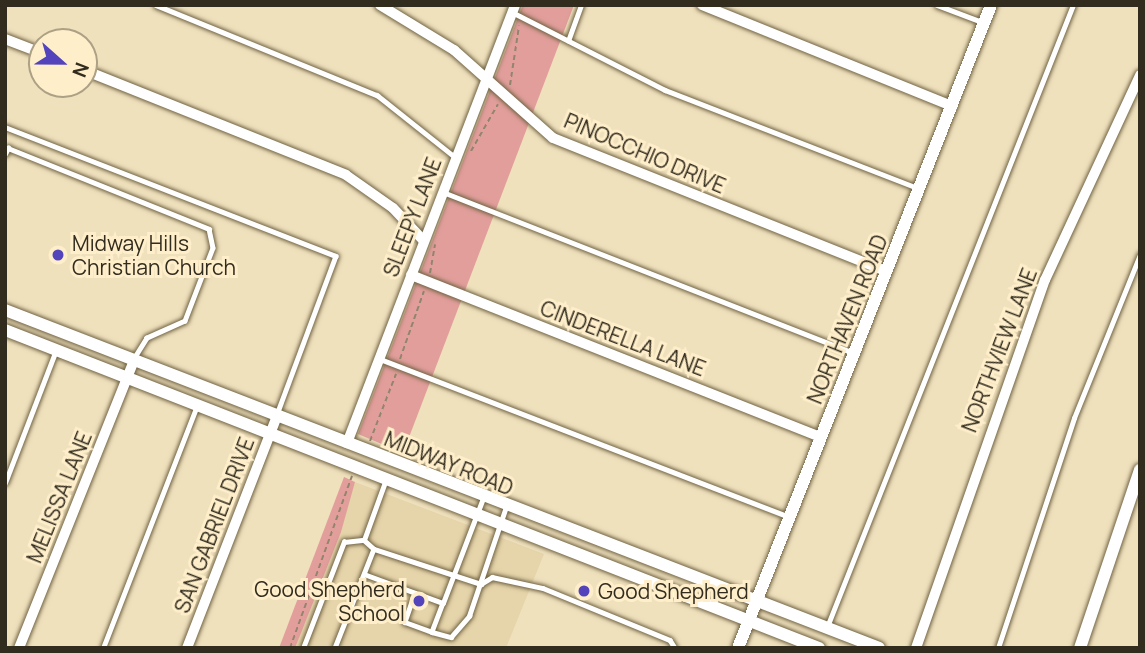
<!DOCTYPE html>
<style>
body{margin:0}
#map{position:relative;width:1145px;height:653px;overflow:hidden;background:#f0e1bd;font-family:Manrope,sans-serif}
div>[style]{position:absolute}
.built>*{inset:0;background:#e6d4aa}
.green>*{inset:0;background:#e29e9b}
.path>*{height:2px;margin-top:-1px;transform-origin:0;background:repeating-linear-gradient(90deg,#91866d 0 5px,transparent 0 8.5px)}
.roads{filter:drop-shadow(0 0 2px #706343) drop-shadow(0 0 2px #706343)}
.lane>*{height:4.5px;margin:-2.25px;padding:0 2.25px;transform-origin:2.25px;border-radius:2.25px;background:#fff}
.street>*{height:10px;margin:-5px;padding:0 5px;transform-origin:5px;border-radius:5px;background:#fff}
.secondary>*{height:12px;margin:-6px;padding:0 6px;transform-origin:6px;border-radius:6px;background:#fff}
.dots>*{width:19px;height:19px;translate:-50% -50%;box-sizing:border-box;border:4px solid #feeeca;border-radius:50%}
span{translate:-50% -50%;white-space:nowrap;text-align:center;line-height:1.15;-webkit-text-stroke:6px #feeeca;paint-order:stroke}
.street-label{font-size:21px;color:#322c1e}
.poi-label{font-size:21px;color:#322c1e}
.left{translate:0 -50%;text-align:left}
.right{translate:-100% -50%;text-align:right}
.frame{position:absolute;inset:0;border:7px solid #322c1e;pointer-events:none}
.north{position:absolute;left:28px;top:28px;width:70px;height:70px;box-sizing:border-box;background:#feeeca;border:2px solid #aca085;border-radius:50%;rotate:111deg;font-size:19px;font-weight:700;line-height:28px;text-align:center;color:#322c1e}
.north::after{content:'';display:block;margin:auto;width:24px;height:32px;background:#5344bc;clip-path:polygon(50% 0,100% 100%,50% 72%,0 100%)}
</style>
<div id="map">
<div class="built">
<div style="clip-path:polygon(355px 482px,544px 554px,506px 648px,295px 648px)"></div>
</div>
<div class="green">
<div style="clip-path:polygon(523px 5px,574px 5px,403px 453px,358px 434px)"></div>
<div style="clip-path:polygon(344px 477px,355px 482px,341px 532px,295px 648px,279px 648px)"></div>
</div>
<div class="path">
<div style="left:510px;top:85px;width:60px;rotate:-81.3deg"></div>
<div style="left:471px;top:151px;width:54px;rotate:-60.1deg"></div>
<div style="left:430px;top:273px;width:29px;rotate:-80deg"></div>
<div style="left:400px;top:359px;width:72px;rotate:-70.6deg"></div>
<div style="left:370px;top:441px;width:72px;rotate:-68.8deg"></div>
<div style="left:290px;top:648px;width:183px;rotate:-70.2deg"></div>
</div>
<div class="roads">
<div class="lane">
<div style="left:156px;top:5px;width:239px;rotate:22.2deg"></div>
<div style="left:377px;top:95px;width:100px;rotate:38.5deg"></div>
<div style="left:937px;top:5px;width:48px;rotate:20.7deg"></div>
<div style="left:512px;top:12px;width:172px;rotate:27deg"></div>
<div style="left:665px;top:90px;width:271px;rotate:21.2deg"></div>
<div style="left:568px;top:41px;width:38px;rotate:-70deg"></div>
<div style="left:5px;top:127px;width:355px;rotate:21.3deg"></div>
<div style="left:336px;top:256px;width:170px;rotate:110.4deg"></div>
<div style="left:5px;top:154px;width:7px;rotate:-63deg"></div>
<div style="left:8px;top:148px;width:217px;rotate:21.9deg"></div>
<div style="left:209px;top:229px;width:19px;rotate:78deg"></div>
<div style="left:213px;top:248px;width:78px;rotate:111deg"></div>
<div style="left:185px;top:321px;width:42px;rotate:155.9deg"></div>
<div style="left:147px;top:338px;width:25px;rotate:122deg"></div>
<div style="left:443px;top:192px;width:439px;rotate:21.4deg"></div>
<div style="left:380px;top:359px;width:436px;rotate:21.1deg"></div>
<div style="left:5px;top:483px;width:139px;rotate:-69deg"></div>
<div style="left:364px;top:540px;width:62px;rotate:-70.1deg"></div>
<div style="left:374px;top:549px;width:113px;rotate:18.1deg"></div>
<div style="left:481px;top:584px;width:13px;rotate:-32deg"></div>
<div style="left:492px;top:577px;width:52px;rotate:12.2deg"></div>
<div style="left:543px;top:588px;width:137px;rotate:22.3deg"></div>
<div style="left:670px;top:640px;width:9px;rotate:58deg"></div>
<div style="left:364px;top:574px;width:84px;rotate:20.2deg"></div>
<div style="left:443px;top:603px;width:31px;rotate:111deg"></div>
<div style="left:432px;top:632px;width:20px;rotate:15deg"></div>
<div style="left:451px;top:637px;width:28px;rotate:-49deg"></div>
<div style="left:469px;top:616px;width:115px;rotate:-71.3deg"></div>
<div style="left:415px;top:593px;width:31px;rotate:109deg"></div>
<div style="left:405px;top:622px;width:29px;rotate:20deg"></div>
<div style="left:443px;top:603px;width:112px;rotate:-69.1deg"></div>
<div style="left:827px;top:627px;width:669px;rotate:-68.42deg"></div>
<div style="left:103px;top:648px;width:260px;rotate:-68.8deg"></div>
<div style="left:303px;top:648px;width:114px;rotate:-68.9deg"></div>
<div style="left:344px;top:542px;width:20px;rotate:-6deg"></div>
<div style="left:364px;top:540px;width:13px;rotate:42deg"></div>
<div style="left:374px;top:549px;width:106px;rotate:111.5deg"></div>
<div style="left:998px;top:648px;width:242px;rotate:-71.7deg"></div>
<div style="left:1074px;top:418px;width:176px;rotate:-68deg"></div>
</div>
<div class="street">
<div style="left:380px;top:5px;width:87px;rotate:31.3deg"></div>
<div style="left:454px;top:50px;width:132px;rotate:41.6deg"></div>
<div style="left:553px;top:138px;width:359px;rotate:21.8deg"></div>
<div style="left:702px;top:5px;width:270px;rotate:22deg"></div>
<div style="left:5px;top:39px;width:40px;rotate:21deg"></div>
<div style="left:84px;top:70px;width:282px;rotate:21.8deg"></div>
<div style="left:346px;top:175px;width:57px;rotate:35.1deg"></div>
<div style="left:393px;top:208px;width:45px;rotate:46.8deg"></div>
<div style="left:411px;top:275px;width:441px;rotate:21.6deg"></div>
<div style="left:347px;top:443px;width:469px;rotate:-69deg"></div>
<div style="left:19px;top:648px;width:310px;rotate:-68.2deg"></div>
<div style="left:187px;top:648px;width:249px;rotate:-68.8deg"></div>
<div style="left:916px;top:648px;width:390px;rotate:-70.7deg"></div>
<div style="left:1045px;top:280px;width:226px;rotate:-65.1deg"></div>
</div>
<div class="secondary">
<div style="left:5px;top:310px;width:937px;rotate:21.14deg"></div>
<div style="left:5px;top:330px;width:874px;rotate:21.34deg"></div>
<div style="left:738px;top:648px;width:691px;rotate:-68.52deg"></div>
<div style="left:1080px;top:648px;width:188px;rotate:-71.4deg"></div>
</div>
</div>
<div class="dots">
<div style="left:58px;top:255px;background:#5344bc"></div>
<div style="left:584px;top:591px;background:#5344bc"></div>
<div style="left:419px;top:601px;background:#5344bc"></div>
</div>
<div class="street-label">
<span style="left:645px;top:153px;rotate:23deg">PINOCCHIO DRIVE</span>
<span style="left:412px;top:217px;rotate:-69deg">SLEEPY LANE</span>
<span style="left:847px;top:319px;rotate:-68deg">NORTHAVEN ROAD</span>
<span style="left:623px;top:338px;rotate:21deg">CINDERELLA LANE</span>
<span style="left:999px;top:350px;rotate:-69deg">NORTHVIEW LANE</span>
<span style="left:449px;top:463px;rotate:22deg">MIDWAY ROAD</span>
<span style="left:59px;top:497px;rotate:-68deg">MELISSA LANE</span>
<span style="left:214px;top:525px;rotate:-69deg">SAN GABRIEL DRIVE</span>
</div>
<div class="poi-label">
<span class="left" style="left:72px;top:255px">Midway Hills<br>Christian Church</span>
<span class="right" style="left:405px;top:601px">Good Shepherd<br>School</span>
<span class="left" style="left:598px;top:591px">Good Shepherd</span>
</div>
<div class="frame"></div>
<div class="north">N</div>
</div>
